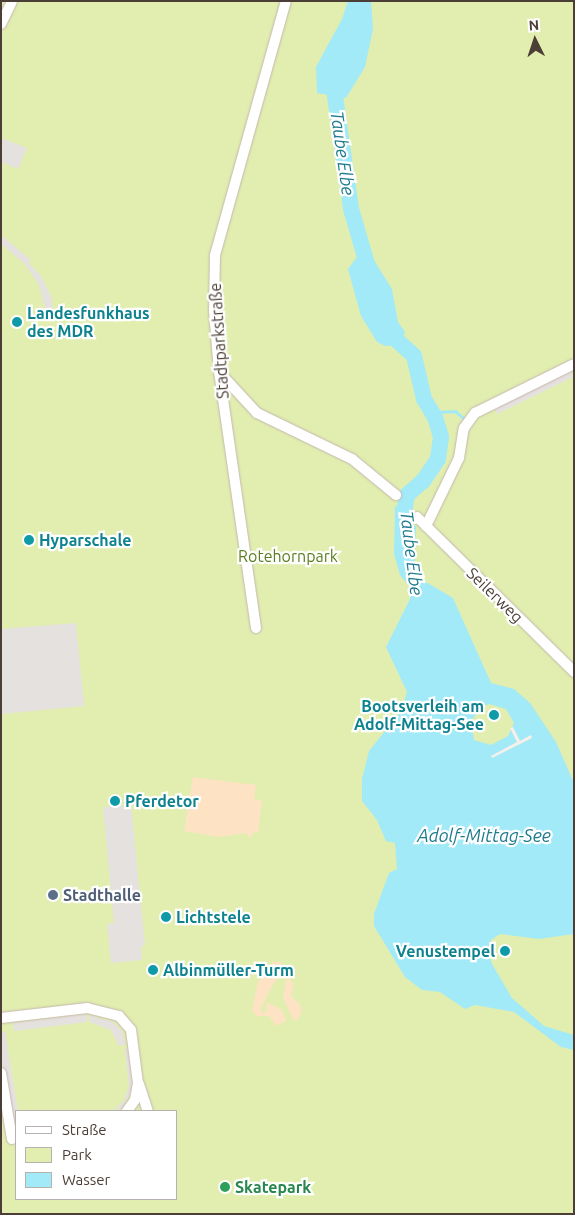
<!DOCTYPE html>
<meta charset="utf-8">
<style>
body{margin:0}
#map{position:relative;width:575px;height:1215px;overflow:hidden;background:#f6efea;font-family:Ubuntu,sans-serif}
div>[style]{position:absolute}
.green>*{inset:0;background:#e1eeb0}
.sand>*{inset:0;background:#fde2c4}
.parking>*{inset:0;background:#e5e1df}
.water>*{inset:0;background:#a2eaf7}
.pier>*{inset:0;background:#f6efea}
.stream>*{height:2.5px;margin:-1.25px;padding:0 1.25px;transform-origin:1.25px;border-radius:1.25px;background:#a2eaf7}
.river>*{height:16px;margin:-8px;padding:0 8px;transform-origin:8px;border-radius:8px;background:#a2eaf7}
.roads{filter:drop-shadow(0 0 1px #c6b7ae) drop-shadow(0 0 1px #c6b7ae)}
.minor>*{height:10px;margin:-5px;padding:0 5px;transform-origin:5px;border-radius:5px;background:#fff}
.dots>*{width:14px;height:14px;translate:-50% -50%;box-sizing:border-box;border:2px solid #fff;border-radius:50%}
span{translate:-50% -50%;white-space:nowrap;text-align:center;line-height:1.15;-webkit-text-stroke:4.5px #fff;paint-order:stroke}
.culture-label{font-size:16px;color:#0d838f;font-weight:700}
.left{translate:0 -50%;text-align:left}
.right{translate:-100% -50%;text-align:right}
.street-label{font-size:16px;color:#4b3e37}
.park-label{font-size:16px;color:#5c7e22}
.service-label{font-size:16px;color:#4e5e75;font-weight:700}
.leisure-label{font-size:16px;color:#27864d;font-weight:700}
.water-label{font-size:18px;color:#1e7b8e;font-style:italic}
.frame{position:absolute;inset:0;border:2px solid #4b3e37;pointer-events:none}
.legend{position:absolute;left:15px;top:1110px;width:162px;height:90px;box-sizing:border-box;background:#fff;border:1px solid #b7b2af;margin:0;padding:6px 9px;list-style:none;font-size:15px;color:#4b3e37}
.legend li{display:flex;align-items:center;gap:10px;height:25px}
.legend b{width:25px;border:1px solid #b7b2af}
.north{position:absolute;left:510px;top:15px;width:50px;height:50px;-webkit-text-stroke:4px #fff;paint-order:stroke;rotate:356deg;font-size:14px;font-weight:700;line-height:20px;text-align:center;color:#4b3e37}
.north::after{content:'';display:block;margin:auto;width:18px;height:22px;background:#4b3e37;clip-path:polygon(50% 0,100% 100%,50% 72%,0 100%)}
</style>
<div id="map">
<div class="green">
<div style="clip-path:polygon(evenodd,1px 1px,574px 1px,574px 1214px,1px 1214px,1px 1px,16px 1111px,176px 1111px,176px 1199px,16px 1199px,16px 1111px)"></div>
</div>
<div class="sand">
<div style="clip-path:polygon(193px 777px,256px 785px,254px 799px,262px 800px,258px 832px,252px 833px,252px 837px,248px 837px,247px 833px,218px 837px,184px 831px)"></div>
<div style="clip-path:polygon(272px 962px,280px 962px,285px 969px,273px 984px,261px 1008px,262px 1013px,266px 1012px,267px 1002px,282px 1010px,286px 1021px,276px 1026px,269px 1016px,257px 1016px,252px 1011px,258px 981px,274px 972px)"></div>
<div style="clip-path:polygon(287px 977px,294px 984px,291px 996px,299px 1003px,302px 1011px,297px 1020px,293px 1020px,283px 997px)"></div>
</div>
<div class="parking">
<div style="clip-path:polygon(1px 138px,27px 148px,18px 169px,1px 162px)"></div>
<div style="clip-path:polygon(1px 235px,31px 260px,28px 262px,41px 276px,51px 296px,54px 316px,47px 316px,39px 285px,25px 264px,1px 244px)"></div>
<div style="clip-path:polygon(570px 370px,573px 377px,497px 414px,494px 406px)"></div>
<div style="clip-path:polygon(76px 623px,84px 706px,1px 714px,1px 629px)"></div>
<div style="clip-path:polygon(131px 805px,145px 944px,141px 948px,142px 960px,111px 963px,107px 924px,114px 923px,103px 807px)"></div>
<div style="clip-path:polygon(86px 1014px,87px 1022px,14px 1031px,13px 1023px)"></div>
<div style="clip-path:polygon(88px 1015px,113px 1022px,122px 1031px,126px 1045px,119px 1046px,111px 1030px,89px 1022px)"></div>
<div style="clip-path:polygon(1px 1032px,5px 1032px,18px 1111px,16px 1124px,13px 1125px,1px 1057px)"></div>
<div style="clip-path:polygon(129px 1048px,132px 1090px,122px 1108px,112px 1111px,123px 1102px,129px 1087px,125px 1049px)"></div>
</div>
<div class="water">
<div style="clip-path:polygon(348px 1px,371px 1px,373px 29px,365px 67px,346px 98px,317px 93px,316px 67px,342px 19px)"></div>
<div style="clip-path:polygon(360px 253px,370px 254px,392px 289px,398px 322px,405px 332px,400px 345px,385px 346px,377px 342px,361px 316px,348px 269px)"></div>
<div style="clip-path:polygon(evenodd,395px 505px,416px 527px,414px 575px,453px 598px,491px 683px,514px 689px,530px 703px,556px 742px,574px 783px,574px 934px,539px 939px,500px 934px,491px 940px,488px 949px,492px 964px,512px 998px,544px 1026px,574px 1035px,574px 1050px,561px 1047px,514px 1012px,475px 1005px,465px 1009px,440px 992px,422px 990px,405px 977px,374px 926px,374px 914px,389px 873px,397px 869px,395px 843px,386px 841px,377px 820px,362px 801px,362px 779px,369px 751px,401px 711px,407px 692px,386px 647px,410px 599px,410px 587px,400px 575px,394px 554px,395px 505px,489px 704px,506px 709px,514px 723px,508px 736px,491px 745px,474px 740px,471px 722px,480px 708px,489px 704px)"></div>
</div>
<div class="pier">
<div style="clip-path:polygon(513px 727px,520px 741px,531px 735px,532px 738px,492px 758px,491px 756px,517px 742px,510px 728px)"></div>
</div>
<div class="stream">
<div style="left:432px;top:412px;width:23px;rotate:-2deg"></div>
<div style="left:455px;top:411px;width:14px;rotate:39deg"></div>
</div>
<div class="river">
<div style="left:340px;top:75px;width:22px;rotate:103deg"></div>
<div style="left:335px;top:96px;width:114px;rotate:81.9deg"></div>
<div style="left:351px;top:209px;width:68px;rotate:73.7deg"></div>
<div style="left:388px;top:328px;width:8px;rotate:67deg"></div>
<div style="left:391px;top:335px;width:31px;rotate:42deg"></div>
<div style="left:414px;top:356px;width:44px;rotate:76.9deg"></div>
<div style="left:424px;top:399px;width:21px;rotate:59deg"></div>
<div style="left:435px;top:417px;width:21px;rotate:73deg"></div>
<div style="left:441px;top:437px;width:22px;rotate:98deg"></div>
<div style="left:438px;top:459px;width:27px;rotate:124deg"></div>
<div style="left:423px;top:481px;width:21px;rotate:139deg"></div>
<div style="left:407px;top:495px;width:20px;rotate:99deg"></div>
<div style="left:404px;top:515px;width:22px;rotate:85deg"></div>
</div>
<div class="roads">
<div class="minor">
<div style="left:1px;top:24px;width:25px;rotate:-64deg"></div>
<div style="left:219px;top:372px;width:56px;rotate:47.2deg"></div>
<div style="left:257px;top:413px;width:106px;rotate:25.8deg"></div>
<div style="left:352px;top:459px;width:57px;rotate:39.3deg"></div>
<div style="left:417px;top:517px;width:221px;rotate:44.6deg"></div>
<div style="left:426px;top:526px;width:76px;rotate:-64.1deg"></div>
<div style="left:459px;top:458px;width:30px;rotate:-81deg"></div>
<div style="left:464px;top:428px;width:19px;rotate:-54deg"></div>
<div style="left:475px;top:413px;width:110px;rotate:-26.3deg"></div>
<div style="left:256px;top:628px;width:259px;rotate:-98.2deg"></div>
<div style="left:219px;top:372px;width:61px;rotate:-94.7deg"></div>
<div style="left:214px;top:311px;width:56px;rotate:-89deg"></div>
<div style="left:215px;top:255px;width:264px;rotate:-74.4deg"></div>
<div style="left:1px;top:1018px;width:87px;rotate:-6.6deg"></div>
<div style="left:87px;top:1008px;width:33px;rotate:14deg"></div>
<div style="left:119px;top:1016px;width:18px;rotate:49deg"></div>
<div style="left:131px;top:1030px;width:53px;rotate:82.5deg"></div>
<div style="left:138px;top:1083px;width:17px;rotate:100deg"></div>
<div style="left:135px;top:1100px;width:14px;rotate:126deg"></div>
<div style="left:1px;top:1073px;width:67px;rotate:80.5deg"></div>
<div style="left:139px;top:1084px;width:28px;rotate:72deg"></div>
</div>
</div>
<div class="dots">
<div style="left:17px;top:322px;background:#0f9aa8"></div>
<div style="left:29px;top:540px;background:#0f9aa8"></div>
<div style="left:494px;top:715px;background:#0f9aa8"></div>
<div style="left:115px;top:801px;background:#0f9aa8"></div>
<div style="left:53px;top:895px;background:#5c6f8a"></div>
<div style="left:166px;top:917px;background:#0f9aa8"></div>
<div style="left:505px;top:951px;background:#0f9aa8"></div>
<div style="left:153px;top:970px;background:#0f9aa8"></div>
<div style="left:225px;top:1187px;background:#2e9e5b"></div>
</div>
<div class="culture-label">
<span class="left" style="left:27px;top:322px">Landesfunkhaus<br>des MDR</span>
<span class="left" style="left:39px;top:540px">Hyparschale</span>
<span class="right" style="left:484px;top:715px">Bootsverleih am<br>Adolf-Mittag-See</span>
<span class="left" style="left:125px;top:801px">Pferdetor</span>
<span class="left" style="left:176px;top:917px">Lichtstele</span>
<span class="right" style="left:495px;top:951px">Venustempel</span>
<span class="left" style="left:163px;top:970px">Albinmüller-Turm</span>
</div>
<div class="street-label">
<span style="left:219px;top:341px;rotate:-94deg">Stadtparkstraße</span>
<span style="left:495px;top:595px;rotate:44deg">Seilerweg</span>
</div>
<div class="park-label">
<span style="left:288px;top:556px">Rotehornpark</span>
</div>
<div class="service-label">
<span class="left" style="left:63px;top:895px">Stadthalle</span>
</div>
<div class="leisure-label">
<span class="left" style="left:235px;top:1187px">Skatepark</span>
</div>
<div class="water-label">
<span style="left:343px;top:153px;rotate:82deg">Taube Elbe</span>
<span style="left:412px;top:553px;rotate:83deg">Taube Elbe</span>
<span style="left:484px;top:835px">Adolf-Mittag-See</span>
</div>
<div class="frame"></div>
<ul class="legend">
<li><b style="height:6px;background:#fff"></b>Straße</li>
<li><b style="height:14px;background:#e1eeb0"></b>Park</li>
<li><b style="height:14px;background:#a2eaf7"></b>Wasser</li>
</ul>
<div class="north">N</div>
</div>
